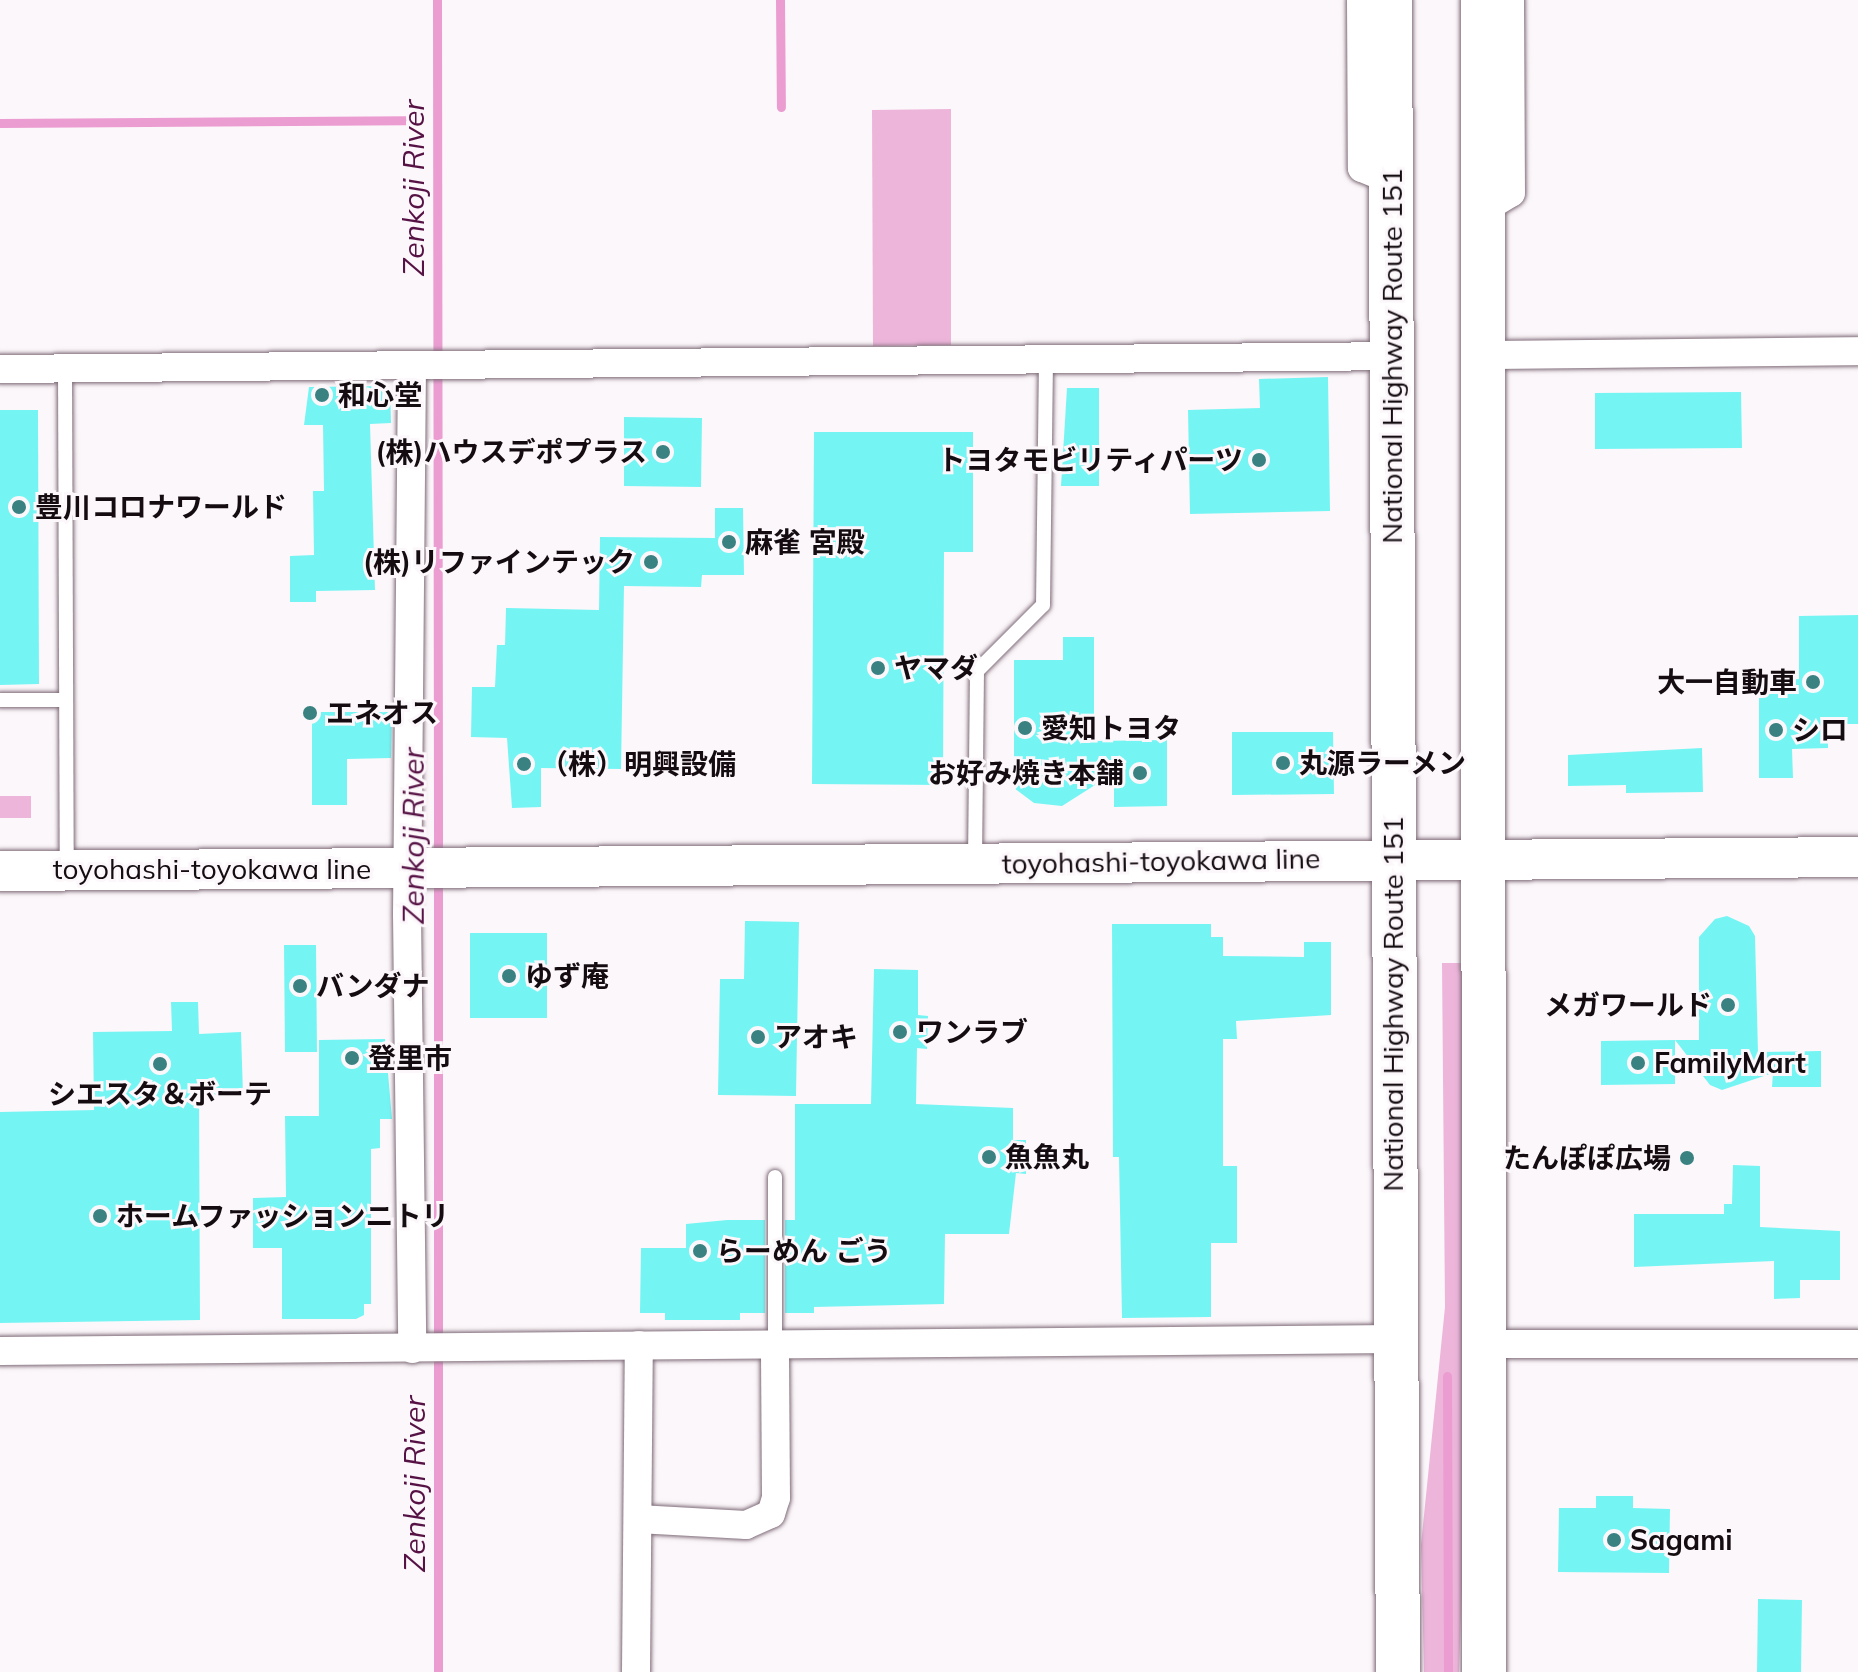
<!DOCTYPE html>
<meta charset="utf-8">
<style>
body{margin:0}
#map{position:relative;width:1858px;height:1672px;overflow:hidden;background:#fcf7fa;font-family:Mulish,"Noto Sans JP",sans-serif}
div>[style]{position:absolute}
.green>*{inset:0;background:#edb5da}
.stream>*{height:9px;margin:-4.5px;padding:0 4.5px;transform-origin:4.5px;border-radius:4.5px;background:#eb9dd1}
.building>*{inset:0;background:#74f5f4}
.roads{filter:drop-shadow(0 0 2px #7f6b78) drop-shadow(0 0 2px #7f6b78)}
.service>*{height:14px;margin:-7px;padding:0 7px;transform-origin:7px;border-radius:7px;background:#fff}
.minor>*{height:28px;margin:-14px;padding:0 14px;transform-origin:14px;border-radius:14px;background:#fff}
.secondary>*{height:40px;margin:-20px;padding:0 20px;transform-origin:20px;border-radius:20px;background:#fff}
.trunk>*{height:44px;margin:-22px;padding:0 22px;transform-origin:22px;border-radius:22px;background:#fff}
.dots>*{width:22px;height:22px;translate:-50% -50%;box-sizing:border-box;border:4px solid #fcf7fa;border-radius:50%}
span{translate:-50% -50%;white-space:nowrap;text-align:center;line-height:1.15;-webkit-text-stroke:6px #fcf7fa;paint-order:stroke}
.street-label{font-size:28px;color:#140c11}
.poi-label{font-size:28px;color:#140c11;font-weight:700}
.left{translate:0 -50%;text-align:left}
.right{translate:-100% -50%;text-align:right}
.water-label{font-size:30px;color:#561245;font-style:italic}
</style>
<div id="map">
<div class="green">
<div style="clip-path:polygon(951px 109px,951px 345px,873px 346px,872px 110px)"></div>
<div style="clip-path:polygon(0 796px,31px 796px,31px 818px,0 818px)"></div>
<div style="clip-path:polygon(1442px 963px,1470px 963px,1462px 1587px,1459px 1672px,1424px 1672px,1421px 1545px,1445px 1307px)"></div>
</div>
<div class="stream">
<div style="left:437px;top:0;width:857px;rotate:89.93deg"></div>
<div style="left:780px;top:0;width:107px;rotate:89.5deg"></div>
<div style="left:0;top:123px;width:406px;rotate:-0.4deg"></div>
<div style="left:438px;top:875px;width:797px;rotate:90deg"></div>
<div style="left:1447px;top:1376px;width:296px;rotate:89.8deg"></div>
</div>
<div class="building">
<div style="clip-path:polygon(1328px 377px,1330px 511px,1190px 514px,1188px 410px,1260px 408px,1259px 379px)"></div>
<div style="clip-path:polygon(390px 386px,391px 423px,370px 424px,375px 590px,316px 591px,316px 602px,290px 602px,290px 556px,314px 555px,313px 491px,324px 491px,323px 425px,304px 425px,309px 387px)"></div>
<div style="clip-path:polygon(1067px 388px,1099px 388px,1099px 486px,1061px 486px)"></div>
<div style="clip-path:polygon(1741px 392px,1742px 448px,1595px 449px,1595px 393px)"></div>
<div style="clip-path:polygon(0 410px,38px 410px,39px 684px,0 685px)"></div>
<div style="clip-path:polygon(624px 417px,702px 418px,701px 487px,624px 486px)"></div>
<div style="clip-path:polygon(814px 432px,973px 432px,973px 552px,944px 552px,943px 785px,812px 784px)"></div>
<div style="clip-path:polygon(715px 508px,743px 508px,744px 575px,702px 575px,701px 587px,624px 586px,621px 769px,541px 768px,541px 807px,512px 808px,507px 738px,471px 737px,472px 687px,495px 687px,497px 645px,505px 645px,506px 608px,599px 610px,600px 537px,715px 538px)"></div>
<div style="clip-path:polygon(1858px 615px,1858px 724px,1828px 724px,1828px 748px,1792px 749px,1793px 778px,1759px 778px,1759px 683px,1799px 679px,1799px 616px)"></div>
<div style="clip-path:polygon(1063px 637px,1094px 637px,1094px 741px,1167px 740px,1167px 806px,1114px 807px,1114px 773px,1062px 806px,1034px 803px,1014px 788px,1014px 660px,1063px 660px)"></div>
<div style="clip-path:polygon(312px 712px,392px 712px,391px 758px,347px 759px,347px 805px,312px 805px)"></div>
<div style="clip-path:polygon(1232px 732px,1333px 732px,1334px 794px,1232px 795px)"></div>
<div style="clip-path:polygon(1702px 748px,1703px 792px,1626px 793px,1626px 785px,1568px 786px,1568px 755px)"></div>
<div style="clip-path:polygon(1727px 916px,1749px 926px,1755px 936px,1758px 1052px,1821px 1051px,1821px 1087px,1772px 1087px,1773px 1073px,1722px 1090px,1710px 1085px,1675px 1040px,1699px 1040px,1699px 937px,1715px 919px)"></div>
<div style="clip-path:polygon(745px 921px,799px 922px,796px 1096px,718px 1095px,720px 979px,744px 979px)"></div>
<div style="clip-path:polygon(1112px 924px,1211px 924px,1211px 937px,1223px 937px,1223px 956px,1304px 957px,1304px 942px,1331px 942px,1331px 1015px,1236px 1021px,1237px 1039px,1223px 1039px,1223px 1166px,1237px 1166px,1237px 1243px,1211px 1243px,1211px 1317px,1122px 1318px,1119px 1157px,1113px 1157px)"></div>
<div style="clip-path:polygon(470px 933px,547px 933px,547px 1018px,470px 1018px)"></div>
<div style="clip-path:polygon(284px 945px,316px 945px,317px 1052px,285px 1052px)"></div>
<div style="clip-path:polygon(874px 969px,918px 970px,918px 1015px,928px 1016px,927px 1049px,917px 1048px,916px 1104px,1013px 1108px,1013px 1140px,1026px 1140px,1026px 1174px,1016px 1173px,1009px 1234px,945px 1234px,944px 1304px,814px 1307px,814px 1313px,785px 1313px,785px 1220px,795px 1220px,795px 1104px,871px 1104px)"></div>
<div style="clip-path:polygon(171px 1002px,198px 1002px,199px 1034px,241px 1032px,243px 1094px,199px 1096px,200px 1320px,0 1323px,0 1112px,94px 1110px,93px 1032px,172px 1031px)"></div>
<div style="clip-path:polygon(385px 1039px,392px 1119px,380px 1119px,380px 1148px,371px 1149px,371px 1304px,364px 1304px,364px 1315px,356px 1319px,282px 1319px,282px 1248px,253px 1248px,253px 1198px,286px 1197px,285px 1116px,319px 1116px,319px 1040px)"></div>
<div style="clip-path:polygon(1675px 1040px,1675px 1084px,1601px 1085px,1601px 1041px)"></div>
<div style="clip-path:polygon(1733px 1165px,1760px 1166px,1760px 1227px,1840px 1231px,1840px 1280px,1800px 1280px,1800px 1298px,1774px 1299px,1774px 1261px,1634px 1267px,1634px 1214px,1724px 1214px,1724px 1204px,1732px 1204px)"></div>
<div style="clip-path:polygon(727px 1220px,765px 1220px,765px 1313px,740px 1313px,740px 1320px,665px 1320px,665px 1313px,640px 1313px,641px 1248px,686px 1248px,686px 1224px)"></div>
<div style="clip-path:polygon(1596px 1496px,1633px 1496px,1633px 1508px,1670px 1509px,1669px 1573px,1558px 1572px,1559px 1508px,1596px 1508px)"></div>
<div style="clip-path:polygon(1758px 1599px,1802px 1600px,1801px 1672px,1757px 1672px)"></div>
</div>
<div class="roads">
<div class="service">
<div style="left:65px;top:369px;width:497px;rotate:89.8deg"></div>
<div style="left:0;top:700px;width:66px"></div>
<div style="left:975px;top:862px;width:191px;rotate:-89.4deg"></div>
<div style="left:977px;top:671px;width:93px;rotate:-45deg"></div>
<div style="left:1043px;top:605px;width:247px;rotate:-89.3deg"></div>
<div style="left:775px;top:1344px;width:167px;rotate:-90deg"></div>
</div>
<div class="minor">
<div style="left:1361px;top:0;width:168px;rotate:89.7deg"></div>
<div style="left:1362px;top:168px;width:32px;rotate:22deg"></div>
<div style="left:1484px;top:209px;width:31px;rotate:-31deg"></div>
<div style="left:1511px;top:193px;width:193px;rotate:-90.3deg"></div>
<div style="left:1484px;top:355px;width:374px;rotate:-0.6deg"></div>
<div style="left:412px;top:365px;width:549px;rotate:90.52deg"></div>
<div style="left:407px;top:914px;width:435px;rotate:89.3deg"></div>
<div style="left:0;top:369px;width:1393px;rotate:-0.53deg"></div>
<div style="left:1485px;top:1344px;width:373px"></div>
<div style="left:0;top:1351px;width:1396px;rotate:-0.49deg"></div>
<div style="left:638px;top:1519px;width:108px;rotate:3.2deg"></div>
<div style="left:746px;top:1525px;width:27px;rotate:-24deg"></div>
<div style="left:771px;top:1514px;width:17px;rotate:-73deg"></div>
<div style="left:776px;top:1498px;width:154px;rotate:-90.4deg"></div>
<div style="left:636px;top:1672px;width:327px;rotate:-89.5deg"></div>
</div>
<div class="secondary">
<div style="left:0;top:871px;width:1858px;rotate:-0.43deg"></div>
</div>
<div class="trunk">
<div style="left:1390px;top:0;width:1672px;rotate:89.73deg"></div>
<div style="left:1483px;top:0;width:1672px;rotate:89.97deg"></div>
</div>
</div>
<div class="dots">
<div style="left:322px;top:395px;background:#3a8281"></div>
<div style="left:663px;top:452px;background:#3a8281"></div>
<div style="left:1259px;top:460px;background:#3a8281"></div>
<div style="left:19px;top:507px;background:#3a8281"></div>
<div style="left:729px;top:542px;background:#3a8281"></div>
<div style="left:651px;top:562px;background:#3a8281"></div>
<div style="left:878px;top:668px;background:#3a8281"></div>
<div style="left:1813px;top:682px;background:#3a8281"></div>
<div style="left:310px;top:713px;background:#3a8281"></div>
<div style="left:1025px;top:728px;background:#3a8281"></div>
<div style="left:1776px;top:730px;background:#3a8281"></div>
<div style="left:1283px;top:763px;background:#3a8281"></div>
<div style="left:524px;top:764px;background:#3a8281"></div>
<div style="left:1140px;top:773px;background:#3a8281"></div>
<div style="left:509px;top:976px;background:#3a8281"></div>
<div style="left:300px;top:986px;background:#3a8281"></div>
<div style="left:1728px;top:1005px;background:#3a8281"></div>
<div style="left:900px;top:1032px;background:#3a8281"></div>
<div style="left:758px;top:1037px;background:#3a8281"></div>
<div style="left:352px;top:1058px;background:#3a8281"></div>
<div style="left:1638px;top:1063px;background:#3a8281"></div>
<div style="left:160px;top:1064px;background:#3a8281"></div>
<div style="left:989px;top:1157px;background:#3a8281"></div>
<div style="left:1687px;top:1158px;background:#3a8281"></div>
<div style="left:100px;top:1216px;background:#3a8281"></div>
<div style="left:700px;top:1251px;background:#3a8281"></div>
<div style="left:1614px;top:1540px;background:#3a8281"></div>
</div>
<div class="street-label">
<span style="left:1392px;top:356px;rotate:-90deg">National Highway Route 151</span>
<span style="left:1161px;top:861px;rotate:-1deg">toyohashi-toyokawa line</span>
<span style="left:212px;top:869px">toyohashi-toyokawa line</span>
<span style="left:1393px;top:1004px;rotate:-90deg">National Highway Route 151</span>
</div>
<div class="poi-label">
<span class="left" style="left:338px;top:395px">和心堂</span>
<span class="right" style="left:647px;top:452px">(株)ハウスデポプラス</span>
<span class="right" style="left:1243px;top:460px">トヨタモビリティパーツ</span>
<span class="left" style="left:35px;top:507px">豊川コロナワールド</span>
<span class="left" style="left:745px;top:542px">麻雀 宮殿</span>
<span class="right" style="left:635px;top:562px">(株)リファインテック</span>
<span class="left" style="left:894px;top:668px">ヤマダ</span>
<span class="right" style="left:1797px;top:682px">大一自動車</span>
<span class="left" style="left:326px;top:713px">エネオス</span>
<span class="left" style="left:1041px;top:728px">愛知トヨタ</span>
<span class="left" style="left:1792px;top:730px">シロ</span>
<span class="left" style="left:1299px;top:763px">丸源ラーメン</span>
<span class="left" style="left:540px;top:764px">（株）明興設備</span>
<span class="right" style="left:1124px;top:773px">お好み焼き本舗</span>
<span class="left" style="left:525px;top:976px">ゆず庵</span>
<span class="left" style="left:316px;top:986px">バンダナ</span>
<span class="right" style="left:1712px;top:1005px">メガワールド</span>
<span class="left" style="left:916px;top:1032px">ワンラブ</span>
<span class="left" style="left:774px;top:1037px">アオキ</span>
<span class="left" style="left:368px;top:1058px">登里市</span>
<span class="left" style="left:1654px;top:1063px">FamilyMart</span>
<span style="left:160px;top:1094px">シエスタ＆ボーテ</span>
<span class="left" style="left:1005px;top:1157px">魚魚丸</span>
<span class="right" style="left:1671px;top:1158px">たんぽぽ広場</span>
<span class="left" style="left:116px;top:1216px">ホームファッションニトリ</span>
<span class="left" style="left:716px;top:1251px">らーめん ごう</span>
<span class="left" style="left:1630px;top:1540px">Sagami</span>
</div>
<div class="water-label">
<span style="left:413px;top:188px;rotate:-90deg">Zenkoji River</span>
<span style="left:413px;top:836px;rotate:-90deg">Zenkoji River</span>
<span style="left:414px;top:1484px;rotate:-90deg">Zenkoji River</span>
</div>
</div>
